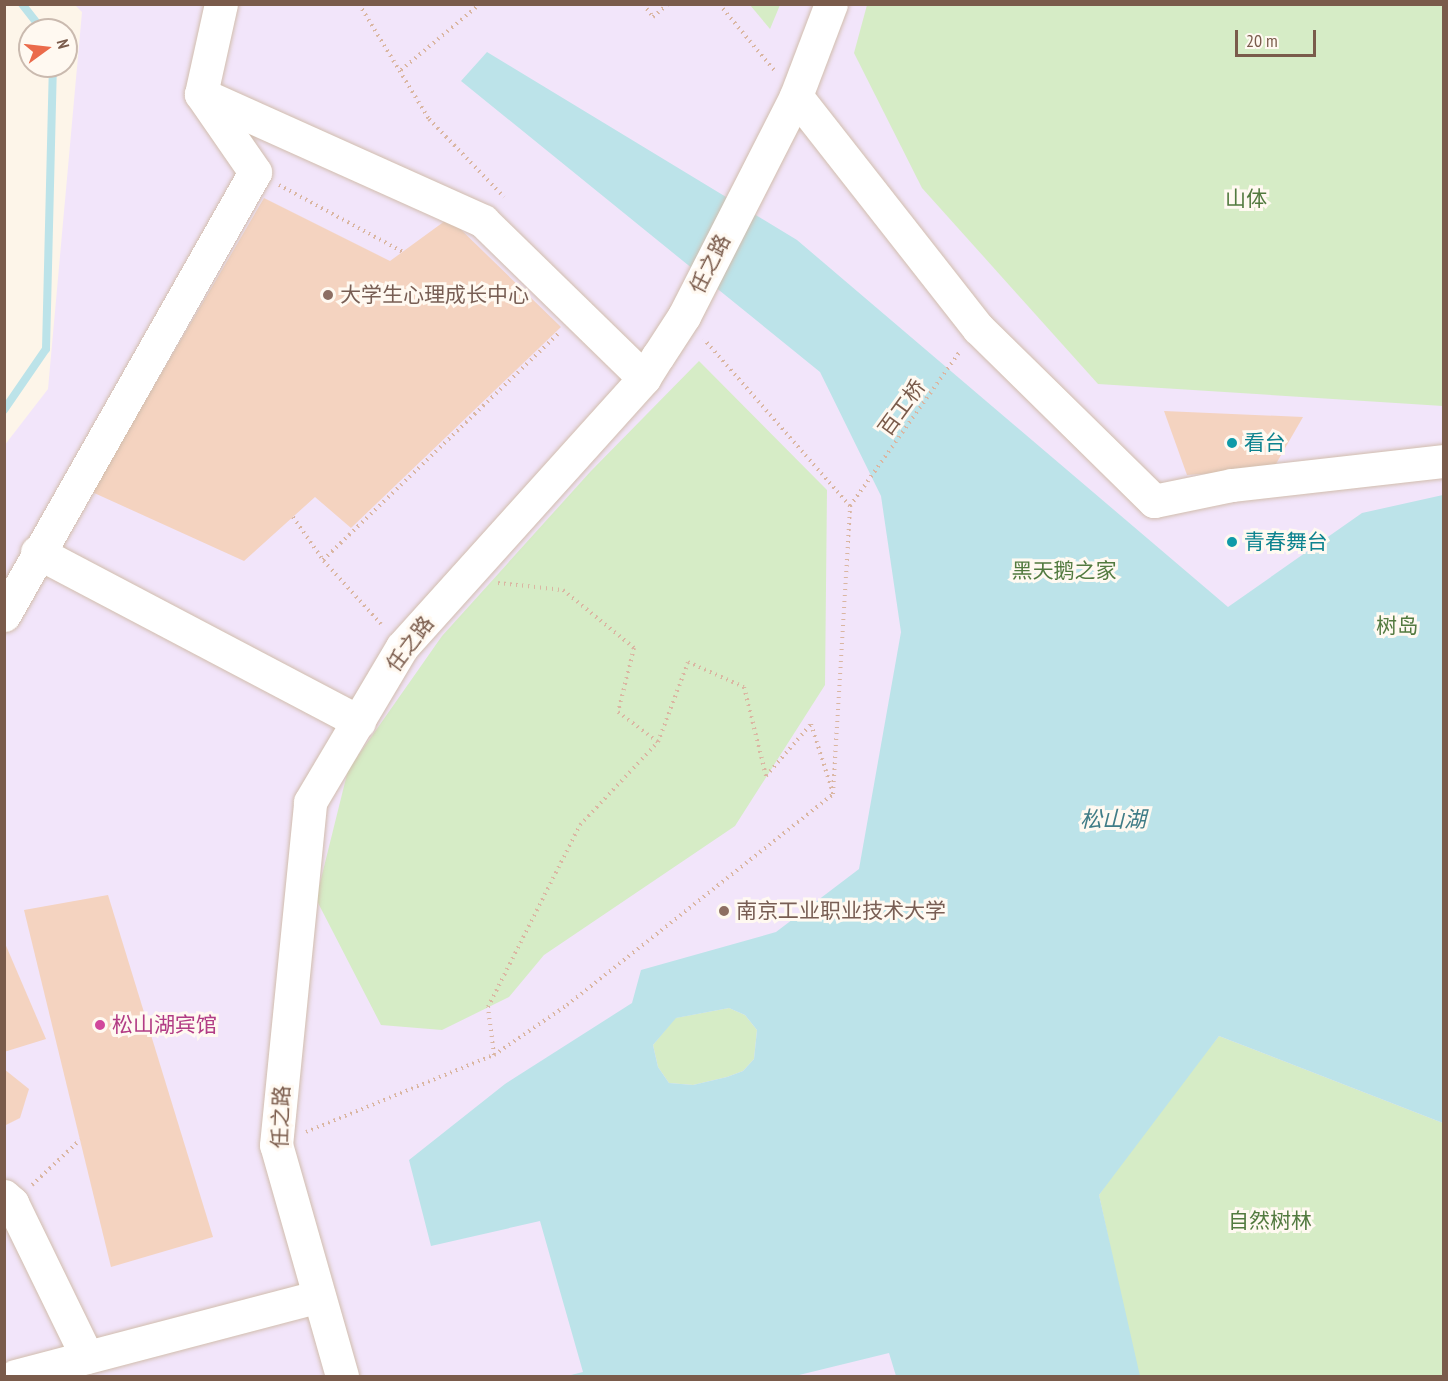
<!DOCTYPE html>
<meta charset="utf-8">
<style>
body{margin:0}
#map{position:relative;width:1448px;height:1381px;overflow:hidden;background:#fdf5e9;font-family:"PT Sans Narrow","Noto Sans SC",sans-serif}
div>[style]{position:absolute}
.education>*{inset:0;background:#f2e5fa}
.green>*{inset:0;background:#d6ecc6}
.water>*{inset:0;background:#bce3e9}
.stream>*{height:8px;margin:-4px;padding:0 4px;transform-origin:4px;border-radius:4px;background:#bce3e9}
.building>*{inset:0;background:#f4d3c0}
.path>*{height:4px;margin-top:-2px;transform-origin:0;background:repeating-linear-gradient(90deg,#dab6a2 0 1.5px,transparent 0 6px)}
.roads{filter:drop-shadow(0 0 2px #d1bdad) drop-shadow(0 0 2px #d1bdad)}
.minor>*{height:33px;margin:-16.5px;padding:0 16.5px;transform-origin:16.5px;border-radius:16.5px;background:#fff}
.dots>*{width:16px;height:16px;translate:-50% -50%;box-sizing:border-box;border:3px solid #fff9f1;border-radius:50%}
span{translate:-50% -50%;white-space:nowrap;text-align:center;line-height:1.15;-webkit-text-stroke:6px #fff9f1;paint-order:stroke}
.park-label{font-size:21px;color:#527a3f}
.street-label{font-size:21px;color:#7a5b4b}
.education-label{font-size:21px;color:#785e54}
.left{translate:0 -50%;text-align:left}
.culture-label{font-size:21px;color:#0d838f}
.hotel-label{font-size:21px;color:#b23c85}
.water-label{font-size:22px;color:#407c87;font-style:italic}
.frame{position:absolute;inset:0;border:6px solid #7a5b4b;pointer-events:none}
.north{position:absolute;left:18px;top:18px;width:60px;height:60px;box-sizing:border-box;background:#fff9f1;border:2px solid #cabaaf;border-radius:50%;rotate:75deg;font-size:16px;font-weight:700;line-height:24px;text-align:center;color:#7a5b4b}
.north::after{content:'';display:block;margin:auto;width:21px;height:27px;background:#eb6b4b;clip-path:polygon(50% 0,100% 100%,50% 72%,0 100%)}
.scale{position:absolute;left:1235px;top:30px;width:81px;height:27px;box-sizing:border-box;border:3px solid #7a5b4b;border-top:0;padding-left:8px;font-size:18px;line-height:21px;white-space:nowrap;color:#7a5b4b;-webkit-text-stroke:4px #fff9f1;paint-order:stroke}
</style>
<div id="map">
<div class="education">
<div style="clip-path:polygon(75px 5px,1443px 5px,1443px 1376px,5px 1376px,4px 446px,48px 389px,82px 12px)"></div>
</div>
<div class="green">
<div style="clip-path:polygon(750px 5px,780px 5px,770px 29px)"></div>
<div style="clip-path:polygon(867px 5px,1443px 5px,1443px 406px,1098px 384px,922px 188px,854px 53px)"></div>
<div style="clip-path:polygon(699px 361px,827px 490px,825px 685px,735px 826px,544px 955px,509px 997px,442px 1030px,381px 1025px,316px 899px,348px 770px,442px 636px,590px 472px)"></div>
<div style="clip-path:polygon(729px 1008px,745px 1015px,757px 1030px,754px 1059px,743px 1071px,727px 1077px,693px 1085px,669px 1083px,658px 1067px,653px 1045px,675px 1018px)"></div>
<div style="clip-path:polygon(1219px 1036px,1443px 1123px,1443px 1376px,1138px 1376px,1099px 1195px,1149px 1121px)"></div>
</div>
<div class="water">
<div style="clip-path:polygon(evenodd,487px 52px,797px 240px,1228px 607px,1362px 513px,1443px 495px,1443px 1123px,1219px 1036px,1099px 1195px,1140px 1376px,896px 1376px,889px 1353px,795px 1376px,567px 1376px,583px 1372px,540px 1221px,431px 1246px,409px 1160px,505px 1084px,632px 1003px,641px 970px,776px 932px,859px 869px,901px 632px,881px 496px,820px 372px,461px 81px,487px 52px,729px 1008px,745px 1015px,757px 1030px,754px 1059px,743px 1071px,727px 1077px,693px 1085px,669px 1083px,658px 1067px,653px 1045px,676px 1018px,729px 1008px)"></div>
</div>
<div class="stream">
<div style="left:22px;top:4px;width:33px;rotate:52deg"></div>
<div style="left:4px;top:410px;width:74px;rotate:-55.5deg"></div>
<div style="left:46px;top:349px;width:283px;rotate:-88.6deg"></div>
</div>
<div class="building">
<div style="clip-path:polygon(264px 198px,390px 261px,449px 218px,561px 327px,351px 528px,315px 497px,244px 561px,92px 492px)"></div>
<div style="clip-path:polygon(1164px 411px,1303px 417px,1273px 469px,1187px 475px)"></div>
<div style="clip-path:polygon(108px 895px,213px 1237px,111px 1267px,24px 910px)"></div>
<div style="clip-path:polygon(4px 941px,46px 1039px,4px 1052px)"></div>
<div style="clip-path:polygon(4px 1069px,29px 1089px,20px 1118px,4px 1126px)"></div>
</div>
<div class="path">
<div style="left:359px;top:4px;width:135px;rotate:58.7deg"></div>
<div style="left:429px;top:119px;width:108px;rotate:46.1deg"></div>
<div style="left:643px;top:4px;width:16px;rotate:52deg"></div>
<div style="left:653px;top:17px;width:20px;rotate:-41deg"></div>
<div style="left:719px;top:4px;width:86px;rotate:50.2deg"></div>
<div style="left:401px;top:70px;width:103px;rotate:-39.9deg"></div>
<div style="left:279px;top:185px;width:141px;rotate:28.4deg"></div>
<div style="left:850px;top:506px;width:191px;rotate:-54.6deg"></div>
<div style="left:293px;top:517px;width:52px;rotate:55.1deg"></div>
<div style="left:498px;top:583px;width:65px;rotate:6.1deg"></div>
<div style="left:563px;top:590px;width:92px;rotate:39.2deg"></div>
<div style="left:634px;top:648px;width:66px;rotate:104deg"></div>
<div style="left:618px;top:712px;width:50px;rotate:36.9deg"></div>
<div style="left:381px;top:624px;width:86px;rotate:-132.2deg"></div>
<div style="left:323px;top:560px;width:326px;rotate:-43.9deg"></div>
<div style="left:494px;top:1055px;width:48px;rotate:-97.1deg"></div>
<div style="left:488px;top:1007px;width:204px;rotate:-63.2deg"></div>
<div style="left:580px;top:825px;width:114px;rotate:-46.8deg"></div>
<div style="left:658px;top:742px;width:85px;rotate:-69.4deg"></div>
<div style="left:688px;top:662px;width:61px;rotate:24.1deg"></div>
<div style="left:744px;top:687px;width:92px;rotate:76.1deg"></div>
<div style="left:766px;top:776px;width:69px;rotate:-49.1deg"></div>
<div style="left:811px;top:724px;width:69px;rotate:72.3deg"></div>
<div style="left:306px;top:1132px;width:203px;rotate:-22.3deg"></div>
<div style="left:494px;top:1055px;width:88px;rotate:-34.4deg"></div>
<div style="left:567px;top:1005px;width:340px;rotate:-38.4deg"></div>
<div style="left:833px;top:794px;width:289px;rotate:-86.6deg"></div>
<div style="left:850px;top:506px;width:222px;rotate:-131.2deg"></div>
<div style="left:32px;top:1185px;width:66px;rotate:-43.2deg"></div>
</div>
<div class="roads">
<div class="minor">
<div style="left:201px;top:94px;width:309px;rotate:24.2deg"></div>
<div style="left:483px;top:221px;width:225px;rotate:44.3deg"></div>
<div style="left:796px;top:96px;width:295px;rotate:51.9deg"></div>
<div style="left:978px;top:328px;width:247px;rotate:44.5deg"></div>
<div style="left:1154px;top:501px;width:80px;rotate:-11.6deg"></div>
<div style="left:1232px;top:485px;width:213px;rotate:-6.5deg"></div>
<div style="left:37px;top:552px;width:364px;rotate:27.8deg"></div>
<div style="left:4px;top:615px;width:509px;rotate:-60.46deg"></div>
<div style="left:255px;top:172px;width:95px;rotate:-124.7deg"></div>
<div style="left:201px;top:94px;width:92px;rotate:-77.5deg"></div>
<div style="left:4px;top:1196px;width:11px;rotate:41deg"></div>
<div style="left:12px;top:1203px;width:171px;rotate:64deg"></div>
<div style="left:15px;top:1376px;width:314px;rotate:-14.7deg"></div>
<div style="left:342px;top:1376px;width:240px;rotate:-105.9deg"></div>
<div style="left:276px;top:1145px;width:345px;rotate:-84.3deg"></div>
<div style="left:310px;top:802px;width:180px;rotate:-59.3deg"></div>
<div style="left:402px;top:647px;width:362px;rotate:-48deg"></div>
<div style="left:644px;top:378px;width:26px;rotate:-58deg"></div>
<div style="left:658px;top:356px;width:48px;rotate:-57deg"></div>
<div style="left:684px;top:316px;width:247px;rotate:-63deg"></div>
<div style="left:796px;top:96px;width:98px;rotate:-69.2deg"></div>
</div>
</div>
<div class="dots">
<div style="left:328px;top:295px;background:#8d6e63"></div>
<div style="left:1232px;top:443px;background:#0f9aa8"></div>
<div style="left:1232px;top:542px;background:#0f9aa8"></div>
<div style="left:724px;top:911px;background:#8d6e63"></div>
<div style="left:100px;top:1025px;background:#d1479c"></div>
</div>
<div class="park-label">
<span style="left:1246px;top:199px">山体</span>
<span style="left:1064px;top:571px">黑天鹅之家</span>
<span style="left:1397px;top:626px">树岛</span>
<span style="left:1270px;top:1221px">自然树林</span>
</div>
<div class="street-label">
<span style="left:710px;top:264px;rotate:-63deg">任之路</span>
<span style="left:902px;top:408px;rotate:-54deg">百工桥</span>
<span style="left:410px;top:644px;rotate:-53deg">任之路</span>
<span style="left:281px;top:1117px;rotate:-88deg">任之路</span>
</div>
<div class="education-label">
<span class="left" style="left:340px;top:295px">大学生心理成长中心</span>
<span class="left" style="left:736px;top:911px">南京工业职业技术大学</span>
</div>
<div class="culture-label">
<span class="left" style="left:1244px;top:443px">看台</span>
<span class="left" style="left:1244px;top:542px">青春舞台</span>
</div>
<div class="hotel-label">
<span class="left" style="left:112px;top:1025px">松山湖宾馆</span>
</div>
<div class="water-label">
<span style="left:1113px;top:820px">松山湖</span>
</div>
<div class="frame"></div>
<div class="north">N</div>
<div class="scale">20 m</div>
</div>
